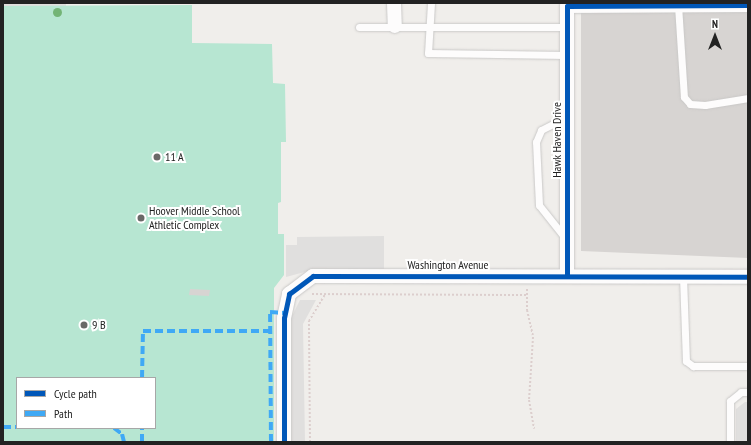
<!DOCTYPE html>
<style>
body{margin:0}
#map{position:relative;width:751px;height:445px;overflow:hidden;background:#f0eeeb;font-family:"PT Sans Narrow",sans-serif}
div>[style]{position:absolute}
.residential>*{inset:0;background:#dfdedc}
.pitch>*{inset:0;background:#b7e6d2}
.parking>*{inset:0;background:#e0dfde}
.building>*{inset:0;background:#d7d4d2}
.path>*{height:2px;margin-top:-1px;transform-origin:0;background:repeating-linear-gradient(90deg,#dccecd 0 2px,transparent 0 4px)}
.roads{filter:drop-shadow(0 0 1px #c9c8c7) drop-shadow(0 0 1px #c9c8c7)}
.lane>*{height:7px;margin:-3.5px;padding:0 3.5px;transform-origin:3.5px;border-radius:3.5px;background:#fdfcfc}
.street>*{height:14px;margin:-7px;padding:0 7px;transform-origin:7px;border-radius:7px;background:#fdfcfc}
.quiet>*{height:4px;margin-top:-2px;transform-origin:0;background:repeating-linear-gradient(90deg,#3fa9f5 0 8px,transparent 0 12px)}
.cycleway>*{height:5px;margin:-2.5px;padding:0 2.5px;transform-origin:2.5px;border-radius:2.5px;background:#0057b8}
.trees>*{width:9px;height:9px;margin:-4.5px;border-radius:50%;background:#73b476}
.dots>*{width:11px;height:11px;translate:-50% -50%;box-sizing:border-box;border:2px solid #fff;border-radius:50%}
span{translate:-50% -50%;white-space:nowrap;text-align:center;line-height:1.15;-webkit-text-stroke:4px #fff;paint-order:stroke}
.street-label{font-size:12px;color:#222}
.poi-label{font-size:12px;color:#222}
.left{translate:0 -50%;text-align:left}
.frame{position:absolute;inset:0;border:4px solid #222;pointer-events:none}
.legend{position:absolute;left:16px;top:377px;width:140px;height:52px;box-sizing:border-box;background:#fff;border:1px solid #a7a7a7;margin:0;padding:5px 7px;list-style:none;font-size:12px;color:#222}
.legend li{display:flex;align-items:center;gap:8px;height:20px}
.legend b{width:20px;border:1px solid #a7a7a7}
.north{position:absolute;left:695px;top:16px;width:40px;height:40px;-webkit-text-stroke:3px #fff;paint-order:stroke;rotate:0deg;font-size:11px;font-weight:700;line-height:16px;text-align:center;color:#222}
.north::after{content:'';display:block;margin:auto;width:14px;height:18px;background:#222;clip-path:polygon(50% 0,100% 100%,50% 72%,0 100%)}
</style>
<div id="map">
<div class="residential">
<div style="clip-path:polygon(3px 3px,66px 3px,66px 13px,3px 15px)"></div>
</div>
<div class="pitch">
<div style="clip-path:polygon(evenodd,192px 5px,192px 43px,272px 44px,273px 83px,285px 84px,286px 142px,281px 142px,281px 202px,278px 203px,278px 234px,284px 234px,284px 275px,274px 288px,274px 442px,3px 442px,3px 6px,192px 5px,17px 378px,155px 378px,155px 428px,17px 428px,17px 378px)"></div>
</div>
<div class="parking">
<div style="clip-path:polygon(384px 236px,384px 269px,312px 270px,286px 277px,286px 245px,297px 245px,297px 237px)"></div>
<div style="clip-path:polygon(300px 300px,316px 300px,303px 324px,305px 442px,290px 442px,288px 324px)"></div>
<div style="clip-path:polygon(745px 402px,748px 402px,748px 442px,736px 442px,736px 409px)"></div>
</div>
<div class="building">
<div style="clip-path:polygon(581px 6px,748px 6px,748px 258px,581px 251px)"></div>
<div style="clip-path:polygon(190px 289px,210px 290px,209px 296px,189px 295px)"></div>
</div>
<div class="path">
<div style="left:527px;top:289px;width:21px;rotate:90deg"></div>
<div style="left:527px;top:310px;width:28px;rotate:77deg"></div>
<div style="left:533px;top:337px;width:63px;rotate:93.6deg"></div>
<div style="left:529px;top:400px;width:29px;rotate:80deg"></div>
<div style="left:312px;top:294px;width:214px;rotate:0.3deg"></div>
<div style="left:310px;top:442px;width:121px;rotate:-90.5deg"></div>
<div style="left:309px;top:321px;width:31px;rotate:-59deg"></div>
</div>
<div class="roads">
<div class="lane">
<div style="left:431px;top:3px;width:50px;rotate:93.4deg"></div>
<div style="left:428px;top:53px;width:139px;rotate:0.8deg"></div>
<div style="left:678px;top:5px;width:92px;rotate:86.3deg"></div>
<div style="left:684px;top:97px;width:9px;rotate:49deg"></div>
<div style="left:690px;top:104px;width:15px;rotate:4deg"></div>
<div style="left:705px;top:105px;width:44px;rotate:-9.2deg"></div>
<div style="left:359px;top:27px;width:208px"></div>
<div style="left:566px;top:239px;width:43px;rotate:-128.5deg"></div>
<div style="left:539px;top:205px;width:63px;rotate:-92.7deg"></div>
<div style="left:536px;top:142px;width:13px;rotate:-67deg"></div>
<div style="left:541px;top:130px;width:29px;rotate:-27deg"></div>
<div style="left:683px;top:276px;width:85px;rotate:88deg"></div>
<div style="left:686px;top:361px;width:9px;rotate:36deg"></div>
<div style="left:693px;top:366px;width:55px"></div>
<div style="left:730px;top:442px;width:41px;rotate:-90deg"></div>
<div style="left:730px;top:401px;width:14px;rotate:-39deg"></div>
<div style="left:741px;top:392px;width:7px"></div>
</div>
<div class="street">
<div style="left:394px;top:3px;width:23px;rotate:88deg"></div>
<div style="left:567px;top:6px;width:181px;rotate:-0.3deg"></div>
<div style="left:567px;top:275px;width:269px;rotate:-90deg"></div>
<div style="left:284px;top:442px;width:124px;rotate:-90deg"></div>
<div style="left:284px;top:318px;width:25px;rotate:-78deg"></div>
<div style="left:289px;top:294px;width:30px;rotate:-37deg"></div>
<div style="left:313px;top:276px;width:435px;rotate:0.1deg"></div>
</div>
</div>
<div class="quiet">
<div style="left:142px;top:378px;width:47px;rotate:-88.8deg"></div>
<div style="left:143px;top:331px;width:127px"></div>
<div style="left:3px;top:427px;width:14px"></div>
<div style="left:114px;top:428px;width:10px;rotate:37deg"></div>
<div style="left:122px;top:434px;width:8px;rotate:76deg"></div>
<div style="left:142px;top:442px;width:14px;rotate:-90deg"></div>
<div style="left:271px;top:442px;width:130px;rotate:-90.4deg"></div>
<div style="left:270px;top:312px;width:15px;rotate:4deg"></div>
</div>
<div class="cycleway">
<div style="left:567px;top:275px;width:269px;rotate:-90deg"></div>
<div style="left:567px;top:6px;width:181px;rotate:-0.3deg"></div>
<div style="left:284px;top:442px;width:124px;rotate:-90deg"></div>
<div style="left:284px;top:318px;width:25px;rotate:-78deg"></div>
<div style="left:289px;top:294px;width:30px;rotate:-37deg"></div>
<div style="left:313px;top:276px;width:435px;rotate:0.1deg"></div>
</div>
<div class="trees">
<div style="left:57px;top:12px"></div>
</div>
<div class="dots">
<div style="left:157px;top:157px;background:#6a6968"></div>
<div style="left:141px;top:218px;background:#6a6968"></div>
<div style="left:84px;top:325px;background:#6a6968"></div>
</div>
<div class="street-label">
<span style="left:557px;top:140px;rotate:-90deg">Hawk Haven Drive</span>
<span style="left:448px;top:265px">Washington Avenue</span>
</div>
<div class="poi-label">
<span class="left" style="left:165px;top:157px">11 A</span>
<span class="left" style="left:149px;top:218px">Hoover Middle School<br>Athletic Complex</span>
<span class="left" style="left:92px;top:325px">9 B</span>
</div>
<div class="frame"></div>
<ul class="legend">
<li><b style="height:5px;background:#0057b8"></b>Cycle path</li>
<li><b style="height:5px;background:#3fa9f5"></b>Path</li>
</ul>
<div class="north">N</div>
</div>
